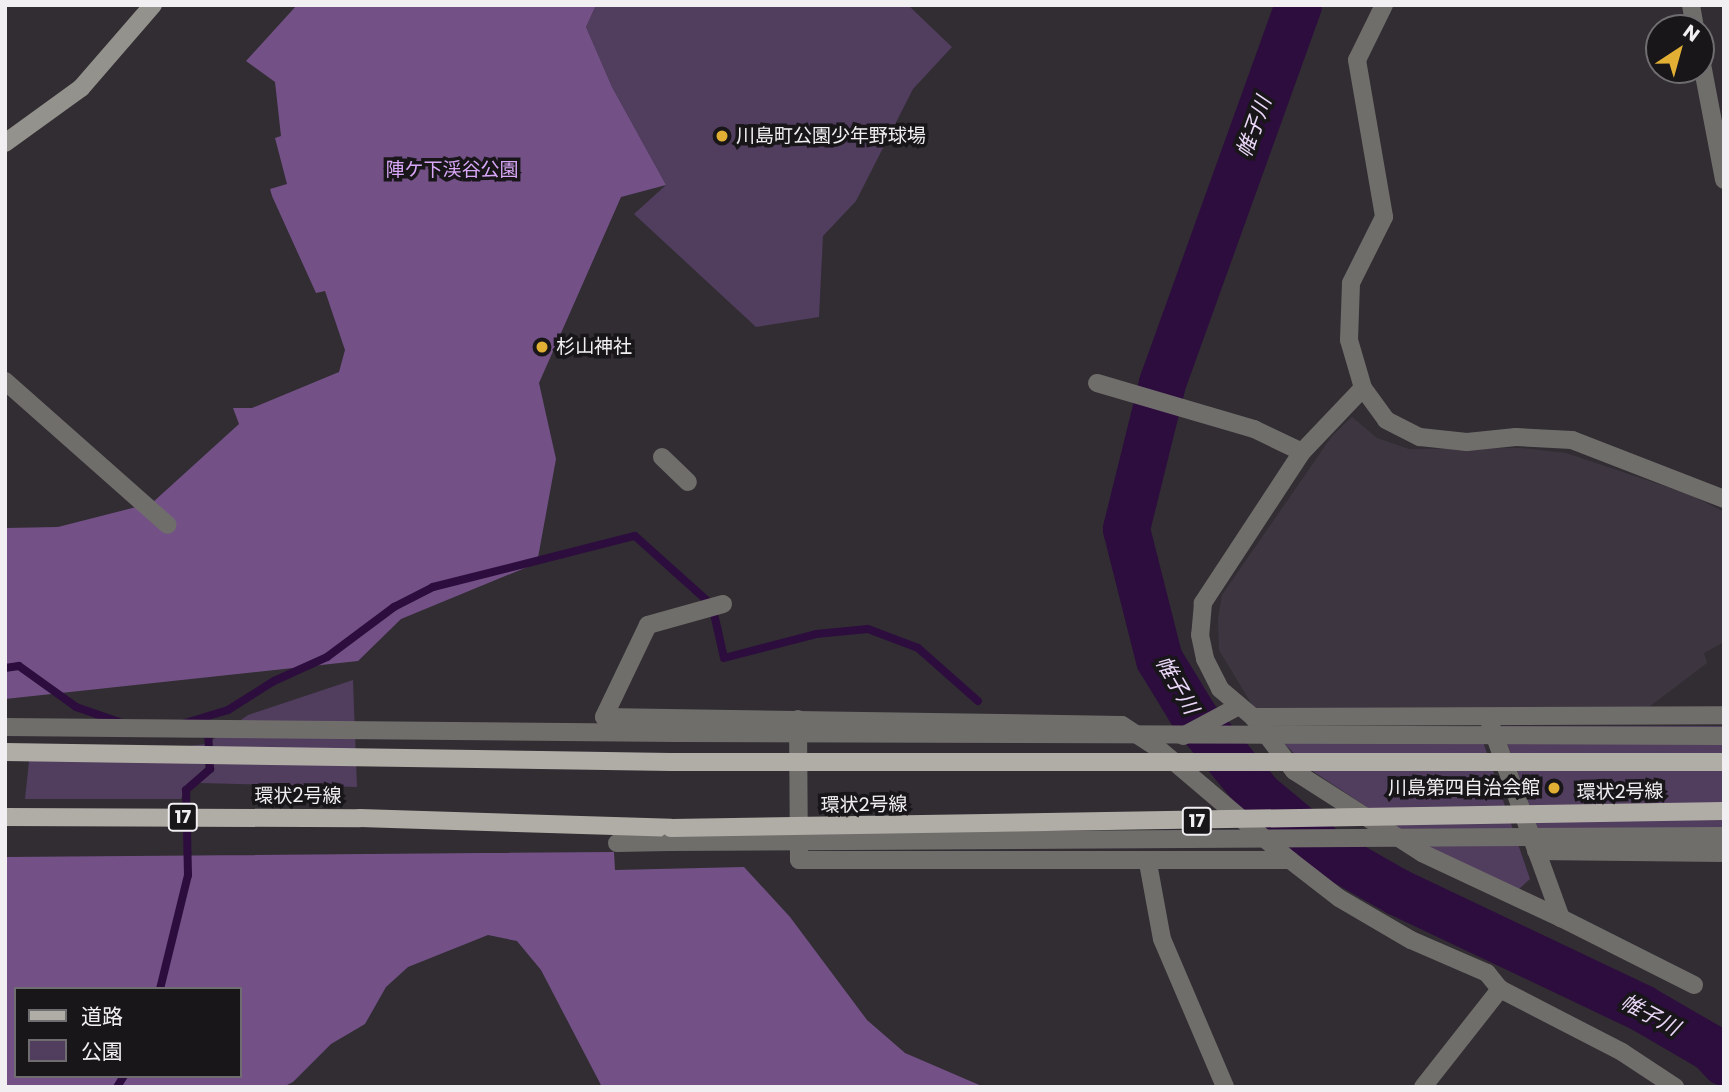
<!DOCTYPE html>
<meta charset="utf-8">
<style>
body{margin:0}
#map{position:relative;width:1729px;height:1092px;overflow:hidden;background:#312d33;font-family:Poppins,"Noto Sans JP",sans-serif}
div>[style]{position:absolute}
.built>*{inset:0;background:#3d3641}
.green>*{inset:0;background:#513d5d}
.forest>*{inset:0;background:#735187}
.stream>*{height:8px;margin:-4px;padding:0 4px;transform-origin:4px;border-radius:4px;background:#2d0d3d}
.river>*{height:47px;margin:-23.5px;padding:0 23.5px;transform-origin:23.5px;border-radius:23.5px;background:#2d0d3d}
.street>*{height:18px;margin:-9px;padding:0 9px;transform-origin:9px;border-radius:9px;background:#706e6b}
.secondary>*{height:18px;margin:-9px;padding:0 9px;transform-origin:9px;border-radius:9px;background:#94928c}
.primary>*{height:18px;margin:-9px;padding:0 9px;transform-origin:9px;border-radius:9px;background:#b0ada6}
.street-bridge>*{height:18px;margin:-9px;padding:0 9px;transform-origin:9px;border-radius:9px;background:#706e6b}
.primary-bridge>*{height:18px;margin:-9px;padding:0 9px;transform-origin:9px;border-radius:9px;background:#b0ada6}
.dots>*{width:19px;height:19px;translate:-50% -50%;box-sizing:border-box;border:4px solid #181619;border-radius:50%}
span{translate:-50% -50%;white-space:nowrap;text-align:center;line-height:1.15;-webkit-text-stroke:7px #181619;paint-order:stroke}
.shield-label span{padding:2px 5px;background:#181619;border:2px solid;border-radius:5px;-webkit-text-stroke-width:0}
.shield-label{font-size:18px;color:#f2eff3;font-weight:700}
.poi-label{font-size:19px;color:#f2eff3}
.left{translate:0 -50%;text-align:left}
.right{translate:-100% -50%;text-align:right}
.park-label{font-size:19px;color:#d8a7f7}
.street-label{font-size:19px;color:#f2eff3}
.water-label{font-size:21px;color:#ebd7f8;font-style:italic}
.frame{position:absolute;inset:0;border:7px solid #f2eff3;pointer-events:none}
.legend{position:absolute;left:14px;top:987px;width:228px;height:91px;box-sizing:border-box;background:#181619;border:2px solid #6f6d70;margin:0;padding:9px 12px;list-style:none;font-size:21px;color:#f2eff3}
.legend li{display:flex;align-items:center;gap:14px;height:35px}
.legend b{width:35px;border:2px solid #6f6d70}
.north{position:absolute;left:1645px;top:14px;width:70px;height:70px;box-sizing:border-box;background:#181619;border:2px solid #6f6d70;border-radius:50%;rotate:36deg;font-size:19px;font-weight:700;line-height:28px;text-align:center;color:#f2eff3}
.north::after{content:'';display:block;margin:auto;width:24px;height:32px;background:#e1af34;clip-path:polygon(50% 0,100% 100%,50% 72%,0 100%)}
</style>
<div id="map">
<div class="built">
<div style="clip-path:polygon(1352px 417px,1377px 438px,1409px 449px,1521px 448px,1566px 453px,1691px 495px,1724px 512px,1724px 642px,1704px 653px,1707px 663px,1645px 710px,1254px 708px,1219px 650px,1218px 619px,1222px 595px,1332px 436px)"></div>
</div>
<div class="green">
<div style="clip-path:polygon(596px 5px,908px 5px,952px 47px,913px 89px,856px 201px,823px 236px,819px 317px,756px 327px,634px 214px,666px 185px,612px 87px,586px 27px)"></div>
<div style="clip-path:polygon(353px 680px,357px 787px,199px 783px,212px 770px,211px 741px,248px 715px)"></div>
<div style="clip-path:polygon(1501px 726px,1724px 726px,1724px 847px,1545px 848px)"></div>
<div style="clip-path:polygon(1479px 730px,1530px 879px,1518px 890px,1426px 846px,1308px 768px,1273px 732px)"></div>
<div style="clip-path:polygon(206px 744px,205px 768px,186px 786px,181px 799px,25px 799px,30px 752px,155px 750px)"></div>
</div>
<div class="forest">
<div style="clip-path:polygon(297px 5px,596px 5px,586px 27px,612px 87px,666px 185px,621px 197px,539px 383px,556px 459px,537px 563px,401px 619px,358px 661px,5px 699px,5px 528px,58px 527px,152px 503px,239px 424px,233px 408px,252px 408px,339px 372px,345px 350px,325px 291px,316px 293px,272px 196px,270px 189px,287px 184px,275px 138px,281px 136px,275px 82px,246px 61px)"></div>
<div style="clip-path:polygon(evenodd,614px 852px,615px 870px,744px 867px,790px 917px,867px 1020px,905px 1053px,984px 1087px,602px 1087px,541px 970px,517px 941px,488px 935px,408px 967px,386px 987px,365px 1024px,331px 1044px,293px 1082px,283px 1087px,5px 1087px,5px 857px,614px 852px,16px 989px,240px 989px,240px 1076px,16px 1076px,16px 989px)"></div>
</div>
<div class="stream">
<div style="left:5px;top:668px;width:14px;rotate:-8deg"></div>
<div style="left:19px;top:666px;width:70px;rotate:35.7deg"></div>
<div style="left:76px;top:707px;width:46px;rotate:19.2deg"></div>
<div style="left:185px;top:723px;width:45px;rotate:-16.8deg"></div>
<div style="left:228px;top:710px;width:54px;rotate:-32.2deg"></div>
<div style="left:274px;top:681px;width:58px;rotate:-24.4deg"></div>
<div style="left:327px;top:657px;width:84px;rotate:-36.7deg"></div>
<div style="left:394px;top:607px;width:44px;rotate:-27.1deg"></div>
<div style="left:433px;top:587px;width:208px;rotate:-14.2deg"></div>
<div style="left:635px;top:536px;width:103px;rotate:41.9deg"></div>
<div style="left:712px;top:605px;width:54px;rotate:77.2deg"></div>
<div style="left:724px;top:658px;width:95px;rotate:-14.6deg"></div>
<div style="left:816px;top:634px;width:52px;rotate:-5.5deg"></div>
<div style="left:868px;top:629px;width:53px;rotate:20.8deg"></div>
<div style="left:918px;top:648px;width:80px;rotate:41.5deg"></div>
<div style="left:160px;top:989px;width:117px;rotate:-76.2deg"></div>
<div style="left:188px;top:875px;width:85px;rotate:-91.3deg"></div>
<div style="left:186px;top:790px;width:32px;rotate:-41deg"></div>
<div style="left:210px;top:769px;width:39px;rotate:-93deg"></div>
<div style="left:117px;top:1087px;width:13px;rotate:-58deg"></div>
</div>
<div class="river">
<div style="left:1298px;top:5px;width:402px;rotate:109.8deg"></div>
<div style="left:1162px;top:383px;width:150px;rotate:103.9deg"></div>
<div style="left:1126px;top:529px;width:134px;rotate:75.8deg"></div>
<div style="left:1159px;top:659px;width:69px;rotate:58.6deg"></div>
<div style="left:1195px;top:718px;width:100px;rotate:50.3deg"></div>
<div style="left:1259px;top:795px;width:87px;rotate:39.9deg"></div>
<div style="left:1326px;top:851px;width:83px;rotate:29.7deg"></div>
<div style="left:1398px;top:892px;width:270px;rotate:25.4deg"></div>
<div style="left:1642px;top:1008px;width:80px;rotate:30.1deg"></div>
<div style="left:1711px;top:1048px;width:19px;rotate:47deg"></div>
</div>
<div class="street">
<div style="left:1384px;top:5px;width:61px;rotate:116.1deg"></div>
<div style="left:1357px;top:60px;width:159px;rotate:80.2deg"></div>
<div style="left:1384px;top:217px;width:74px;rotate:116.6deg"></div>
<div style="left:1351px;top:283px;width:57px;rotate:92deg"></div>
<div style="left:1349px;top:340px;width:50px;rotate:73.7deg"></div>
<div style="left:1363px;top:388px;width:39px;rotate:54deg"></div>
<div style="left:1386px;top:420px;width:38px;rotate:27deg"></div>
<div style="left:1420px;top:437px;width:47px;rotate:6.1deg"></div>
<div style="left:1467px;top:442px;width:49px;rotate:-5.8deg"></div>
<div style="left:1516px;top:437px;width:56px;rotate:3.1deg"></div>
<div style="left:1572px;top:440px;width:163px;rotate:21.2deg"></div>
<div style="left:1691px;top:5px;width:23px;rotate:80deg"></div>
<div style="left:1701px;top:59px;width:123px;rotate:79.2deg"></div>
<div style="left:5px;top:381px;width:217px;rotate:41.5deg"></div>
<div style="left:1097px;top:383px;width:164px;rotate:16.3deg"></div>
<div style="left:1254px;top:429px;width:53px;rotate:25.6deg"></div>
<div style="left:1302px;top:452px;width:88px;rotate:-46.4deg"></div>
<div style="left:1302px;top:452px;width:181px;rotate:123.3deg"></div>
<div style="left:1203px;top:603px;width:32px;rotate:95deg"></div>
<div style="left:1200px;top:635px;width:25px;rotate:78deg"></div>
<div style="left:1205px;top:659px;width:34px;rotate:63deg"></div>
<div style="left:1220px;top:689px;width:43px;rotate:40.3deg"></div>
<div style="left:1253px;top:717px;width:68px;rotate:52.8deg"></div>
<div style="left:1294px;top:771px;width:152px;rotate:32.6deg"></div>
<div style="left:1422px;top:853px;width:153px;rotate:25.1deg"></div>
<div style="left:662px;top:457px;width:36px;rotate:44deg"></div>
<div style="left:723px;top:604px;width:78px;rotate:164.4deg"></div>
<div style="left:648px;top:625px;width:102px;rotate:115.6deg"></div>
<div style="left:604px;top:717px;width:518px;rotate:0.88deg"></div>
<div style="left:1122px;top:725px;width:44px;rotate:33deg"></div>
<div style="left:1159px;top:749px;width:172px;rotate:40.3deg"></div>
<div style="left:1253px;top:717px;width:471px;rotate:-0.2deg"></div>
<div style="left:798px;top:719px;width:141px;rotate:89.6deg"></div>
<div style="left:799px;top:860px;width:491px"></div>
<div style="left:1290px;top:860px;width:62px;rotate:37.8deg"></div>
<div style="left:1339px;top:898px;width:83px;rotate:30.3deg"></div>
<div style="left:1411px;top:940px;width:83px;rotate:23.5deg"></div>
<div style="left:1487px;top:973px;width:21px;rotate:51deg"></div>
<div style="left:1490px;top:723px;width:208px;rotate:70deg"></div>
<div style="left:1561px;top:918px;width:149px;rotate:26.7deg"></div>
<div style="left:5px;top:727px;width:672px;rotate:0.51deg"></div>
<div style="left:1183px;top:736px;width:61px;rotate:-28.2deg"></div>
<div style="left:617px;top:843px;width:52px;rotate:-1.1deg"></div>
<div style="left:1536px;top:851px;width:188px;rotate:0.6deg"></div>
<div style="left:1148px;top:863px;width:77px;rotate:79.6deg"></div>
<div style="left:1162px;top:939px;width:161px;rotate:66.9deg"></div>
<div style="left:1423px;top:1087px;width:125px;rotate:-51.8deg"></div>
<div style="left:1500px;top:989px;width:137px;rotate:27.3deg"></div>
<div style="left:1622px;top:1052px;width:64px;rotate:33.4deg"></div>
</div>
<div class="secondary">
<div style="left:5px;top:143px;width:94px;rotate:-35.9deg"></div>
<div style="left:81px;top:88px;width:110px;rotate:-49.1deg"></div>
</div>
<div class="primary">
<div style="left:5px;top:752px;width:666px;rotate:0.86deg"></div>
<div style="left:5px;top:817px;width:355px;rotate:0.2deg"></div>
<div style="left:360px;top:818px;width:311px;rotate:1.8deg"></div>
</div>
<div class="street-bridge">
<div style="left:677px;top:733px;width:1047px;rotate:0.16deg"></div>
<div style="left:669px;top:842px;width:1055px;rotate:-0.33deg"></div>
</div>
<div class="primary-bridge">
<div style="left:671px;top:762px;width:1053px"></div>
<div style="left:671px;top:828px;width:1053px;rotate:-0.92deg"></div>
</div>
<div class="dots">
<div style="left:722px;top:136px;background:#e1af34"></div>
<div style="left:542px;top:347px;background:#e1af34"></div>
<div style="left:1554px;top:788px;background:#e1af34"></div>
</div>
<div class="shield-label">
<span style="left:183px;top:817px">17</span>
<span style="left:1197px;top:821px">17</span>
</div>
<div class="poi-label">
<span class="left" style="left:736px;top:136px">川島町公園少年野球場</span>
<span class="left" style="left:556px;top:347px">杉山神社</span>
<span class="right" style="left:1540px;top:788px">川島第四自治会館</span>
</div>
<div class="park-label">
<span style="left:452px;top:170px">陣ケ下渓谷公園</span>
</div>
<div class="street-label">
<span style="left:1620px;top:792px;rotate:-1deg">環状2号線</span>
<span style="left:298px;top:796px">環状2号線</span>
<span style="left:864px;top:805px;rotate:-1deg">環状2号線</span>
</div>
<div class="water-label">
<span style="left:1254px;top:127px;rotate:-70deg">帷子川</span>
<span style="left:1177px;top:685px;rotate:60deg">帷子川</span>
<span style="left:1650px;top:1015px;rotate:28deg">帷子川</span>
</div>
<div class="frame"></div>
<ul class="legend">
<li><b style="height:9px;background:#b0ada6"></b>道路</li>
<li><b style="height:19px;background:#513d5d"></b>公園</li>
</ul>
<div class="north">N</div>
</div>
